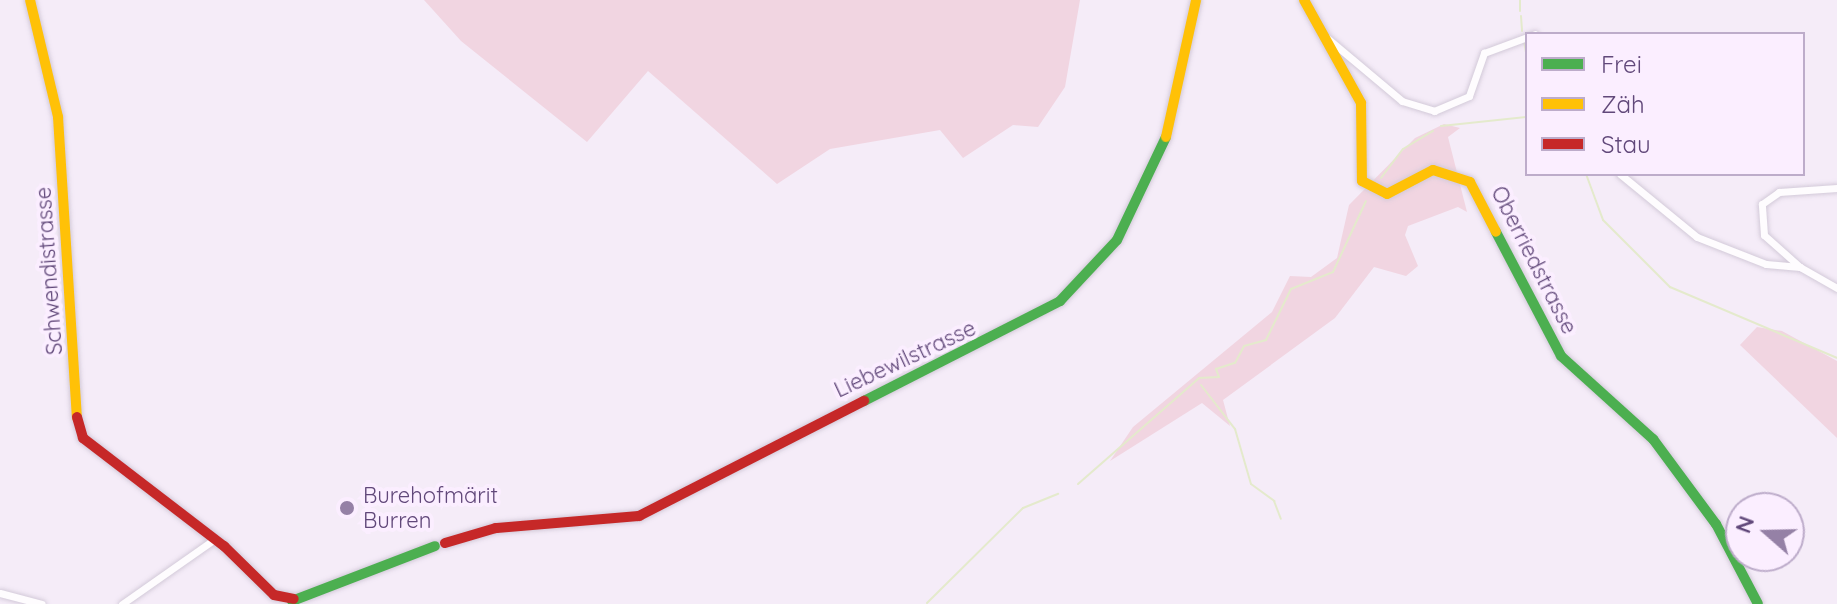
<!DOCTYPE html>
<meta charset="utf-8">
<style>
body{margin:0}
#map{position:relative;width:1837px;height:604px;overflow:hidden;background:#f5ecf8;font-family:Quicksand,sans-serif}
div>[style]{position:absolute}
.green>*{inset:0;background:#f1d5e1}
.stream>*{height:2px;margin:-1px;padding:0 1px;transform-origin:1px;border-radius:1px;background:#e4eacc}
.roads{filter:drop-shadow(0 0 2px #d3cad9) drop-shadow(0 0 2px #d3cad9)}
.street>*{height:7px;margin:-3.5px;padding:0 3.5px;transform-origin:3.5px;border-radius:3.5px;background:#fefcfe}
.fast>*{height:10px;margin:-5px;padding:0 5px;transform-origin:5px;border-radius:5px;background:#4caf50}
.slow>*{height:10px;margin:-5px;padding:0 5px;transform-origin:5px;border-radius:5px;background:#ffc107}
.jam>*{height:10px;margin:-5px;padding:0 5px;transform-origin:5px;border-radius:5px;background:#c62828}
.dots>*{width:22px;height:22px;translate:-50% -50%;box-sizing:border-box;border:4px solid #fbeeff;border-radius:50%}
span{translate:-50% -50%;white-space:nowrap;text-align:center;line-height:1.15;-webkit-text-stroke:8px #fbeeff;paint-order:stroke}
.street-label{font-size:22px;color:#61487a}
.poi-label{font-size:22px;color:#61487a}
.left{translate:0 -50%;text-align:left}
.legend{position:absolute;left:1525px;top:32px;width:280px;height:144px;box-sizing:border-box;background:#fbeeff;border:2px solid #bdacca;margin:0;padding:10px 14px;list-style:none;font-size:24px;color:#61487a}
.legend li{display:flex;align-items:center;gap:16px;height:40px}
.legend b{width:40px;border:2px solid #bdacca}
.north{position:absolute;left:1725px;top:492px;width:80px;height:80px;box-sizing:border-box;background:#fbeeff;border:2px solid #bdacca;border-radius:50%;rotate:290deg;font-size:22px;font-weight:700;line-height:32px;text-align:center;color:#61487a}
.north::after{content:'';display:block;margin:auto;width:28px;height:36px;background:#9581a6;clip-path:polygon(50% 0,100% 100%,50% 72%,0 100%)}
</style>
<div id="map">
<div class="green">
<div style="clip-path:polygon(424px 0,1080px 0,1065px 87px,1038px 127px,1013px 125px,963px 158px,940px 130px,830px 149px,777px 184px,648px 71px,587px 142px,461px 41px)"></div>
<div style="clip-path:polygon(1444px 124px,1460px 128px,1448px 137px,1467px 212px,1458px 207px,1408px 226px,1405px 235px,1418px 266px,1406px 276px,1374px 267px,1335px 318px,1223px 400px,1230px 426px,1202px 403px,1110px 461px,1133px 427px,1272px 312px,1290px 276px,1311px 277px,1337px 258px,1349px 205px,1415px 138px)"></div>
<div style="clip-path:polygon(1757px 327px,1782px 331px,1837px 361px,1837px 438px,1740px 345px)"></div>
</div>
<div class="stream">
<div style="left:1520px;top:0;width:11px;rotate:90deg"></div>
<div style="left:1521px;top:16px;width:15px;rotate:86deg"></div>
<div style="left:1524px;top:41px;width:17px;rotate:80deg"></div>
<div style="left:1441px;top:126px;width:86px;rotate:-6deg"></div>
<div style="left:1586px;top:174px;width:49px;rotate:69.7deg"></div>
<div style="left:1603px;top:220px;width:95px;rotate:45deg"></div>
<div style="left:1670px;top:287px;width:181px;rotate:23deg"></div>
<div style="left:1381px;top:178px;width:36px;rotate:-53deg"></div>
<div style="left:1403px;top:149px;width:35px;rotate:-31deg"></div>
<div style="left:1201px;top:385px;width:56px;rotate:52.3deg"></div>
<div style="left:1235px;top:429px;width:57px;rotate:73.8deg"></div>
<div style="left:1251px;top:484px;width:29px;rotate:36deg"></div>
<div style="left:1274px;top:501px;width:19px;rotate:69deg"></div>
<div style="left:1078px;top:484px;width:161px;rotate:-41.2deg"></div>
<div style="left:1199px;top:378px;width:20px;rotate:-3deg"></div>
<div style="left:1219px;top:377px;width:9px;rotate:-111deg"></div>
<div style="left:1216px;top:369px;width:20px;rotate:-18deg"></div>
<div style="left:1235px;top:363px;width:19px;rotate:-62deg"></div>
<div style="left:1244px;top:346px;width:23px;rotate:-15deg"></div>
<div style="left:1266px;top:340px;width:57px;rotate:-63.9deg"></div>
<div style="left:1291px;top:289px;width:45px;rotate:-22deg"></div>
<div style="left:1333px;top:272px;width:78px;rotate:-65.1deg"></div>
<div style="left:927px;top:603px;width:135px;rotate:-44.7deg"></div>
<div style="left:1023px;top:508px;width:38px;rotate:-22deg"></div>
</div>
<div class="roads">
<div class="street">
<div style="left:1327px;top:38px;width:98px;rotate:40deg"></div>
<div style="left:1402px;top:101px;width:34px;rotate:17deg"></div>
<div style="left:1434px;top:111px;width:38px;rotate:-23deg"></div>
<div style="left:1469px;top:96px;width:46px;rotate:-70.8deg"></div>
<div style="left:1484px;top:53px;width:54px;rotate:-20.4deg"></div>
<div style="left:1620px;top:174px;width:99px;rotate:39.3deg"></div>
<div style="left:1697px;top:237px;width:74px;rotate:21.4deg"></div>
<div style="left:1766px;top:264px;width:34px;rotate:5deg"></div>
<div style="left:1800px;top:267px;width:43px;rotate:29.6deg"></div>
<div style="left:1800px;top:267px;width:48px;rotate:-138.4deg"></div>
<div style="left:1764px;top:235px;width:31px;rotate:-94deg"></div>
<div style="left:1762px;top:204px;width:21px;rotate:-35deg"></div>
<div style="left:1779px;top:192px;width:58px;rotate:-3.9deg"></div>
<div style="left:0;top:593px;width:43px;rotate:14.7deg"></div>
<div style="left:122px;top:604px;width:113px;rotate:-35deg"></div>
</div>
<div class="fast">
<div style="left:1496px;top:232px;width:140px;rotate:62.3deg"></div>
<div style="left:1561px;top:356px;width:124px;rotate:42.1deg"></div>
<div style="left:1653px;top:439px;width:106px;rotate:53.5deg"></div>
<div style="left:1716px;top:524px;width:90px;rotate:62.3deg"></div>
<div style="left:864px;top:401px;width:220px;rotate:-27deg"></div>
<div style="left:1060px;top:301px;width:83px;rotate:-46.9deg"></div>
<div style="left:1117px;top:240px;width:114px;rotate:-64.6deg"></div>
<div style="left:292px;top:601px;width:153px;rotate:-21deg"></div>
</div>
<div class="slow">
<div style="left:30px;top:0;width:120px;rotate:76.5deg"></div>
<div style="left:58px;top:117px;width:301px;rotate:86.4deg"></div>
<div style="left:1304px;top:0;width:118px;rotate:61deg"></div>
<div style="left:1361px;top:103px;width:78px;rotate:89.3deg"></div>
<div style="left:1362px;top:181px;width:28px;rotate:27deg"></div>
<div style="left:1387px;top:194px;width:52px;rotate:-27.6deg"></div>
<div style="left:1433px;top:170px;width:39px;rotate:18deg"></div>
<div style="left:1470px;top:182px;width:56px;rotate:62.5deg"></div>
<div style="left:1166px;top:137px;width:140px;rotate:-77.6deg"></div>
</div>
<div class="jam">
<div style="left:77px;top:417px;width:22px;rotate:74deg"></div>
<div style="left:83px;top:438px;width:178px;rotate:37.5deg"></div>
<div style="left:224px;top:546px;width:70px;rotate:44.4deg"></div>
<div style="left:274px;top:595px;width:20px;rotate:11deg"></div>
<div style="left:445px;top:543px;width:53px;rotate:-16.4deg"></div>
<div style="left:496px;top:528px;width:144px;rotate:-4.8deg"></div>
<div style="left:639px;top:516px;width:253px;rotate:-27.1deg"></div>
</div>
</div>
<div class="dots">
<div style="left:347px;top:508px;background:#9581a6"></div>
</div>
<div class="street-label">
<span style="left:1534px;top:260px;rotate:63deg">Oberriedstrasse</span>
<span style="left:49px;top:271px;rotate:-94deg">Schwendistrasse</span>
<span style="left:905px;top:359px;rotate:-25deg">Liebewilstrasse</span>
</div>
<div class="poi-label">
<span class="left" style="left:363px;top:508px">Burehofmärit<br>Burren</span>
</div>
<ul class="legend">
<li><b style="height:10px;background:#4caf50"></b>Frei</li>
<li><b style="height:10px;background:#ffc107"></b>Zäh</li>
<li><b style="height:10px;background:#c62828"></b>Stau</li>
</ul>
<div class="north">N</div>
</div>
